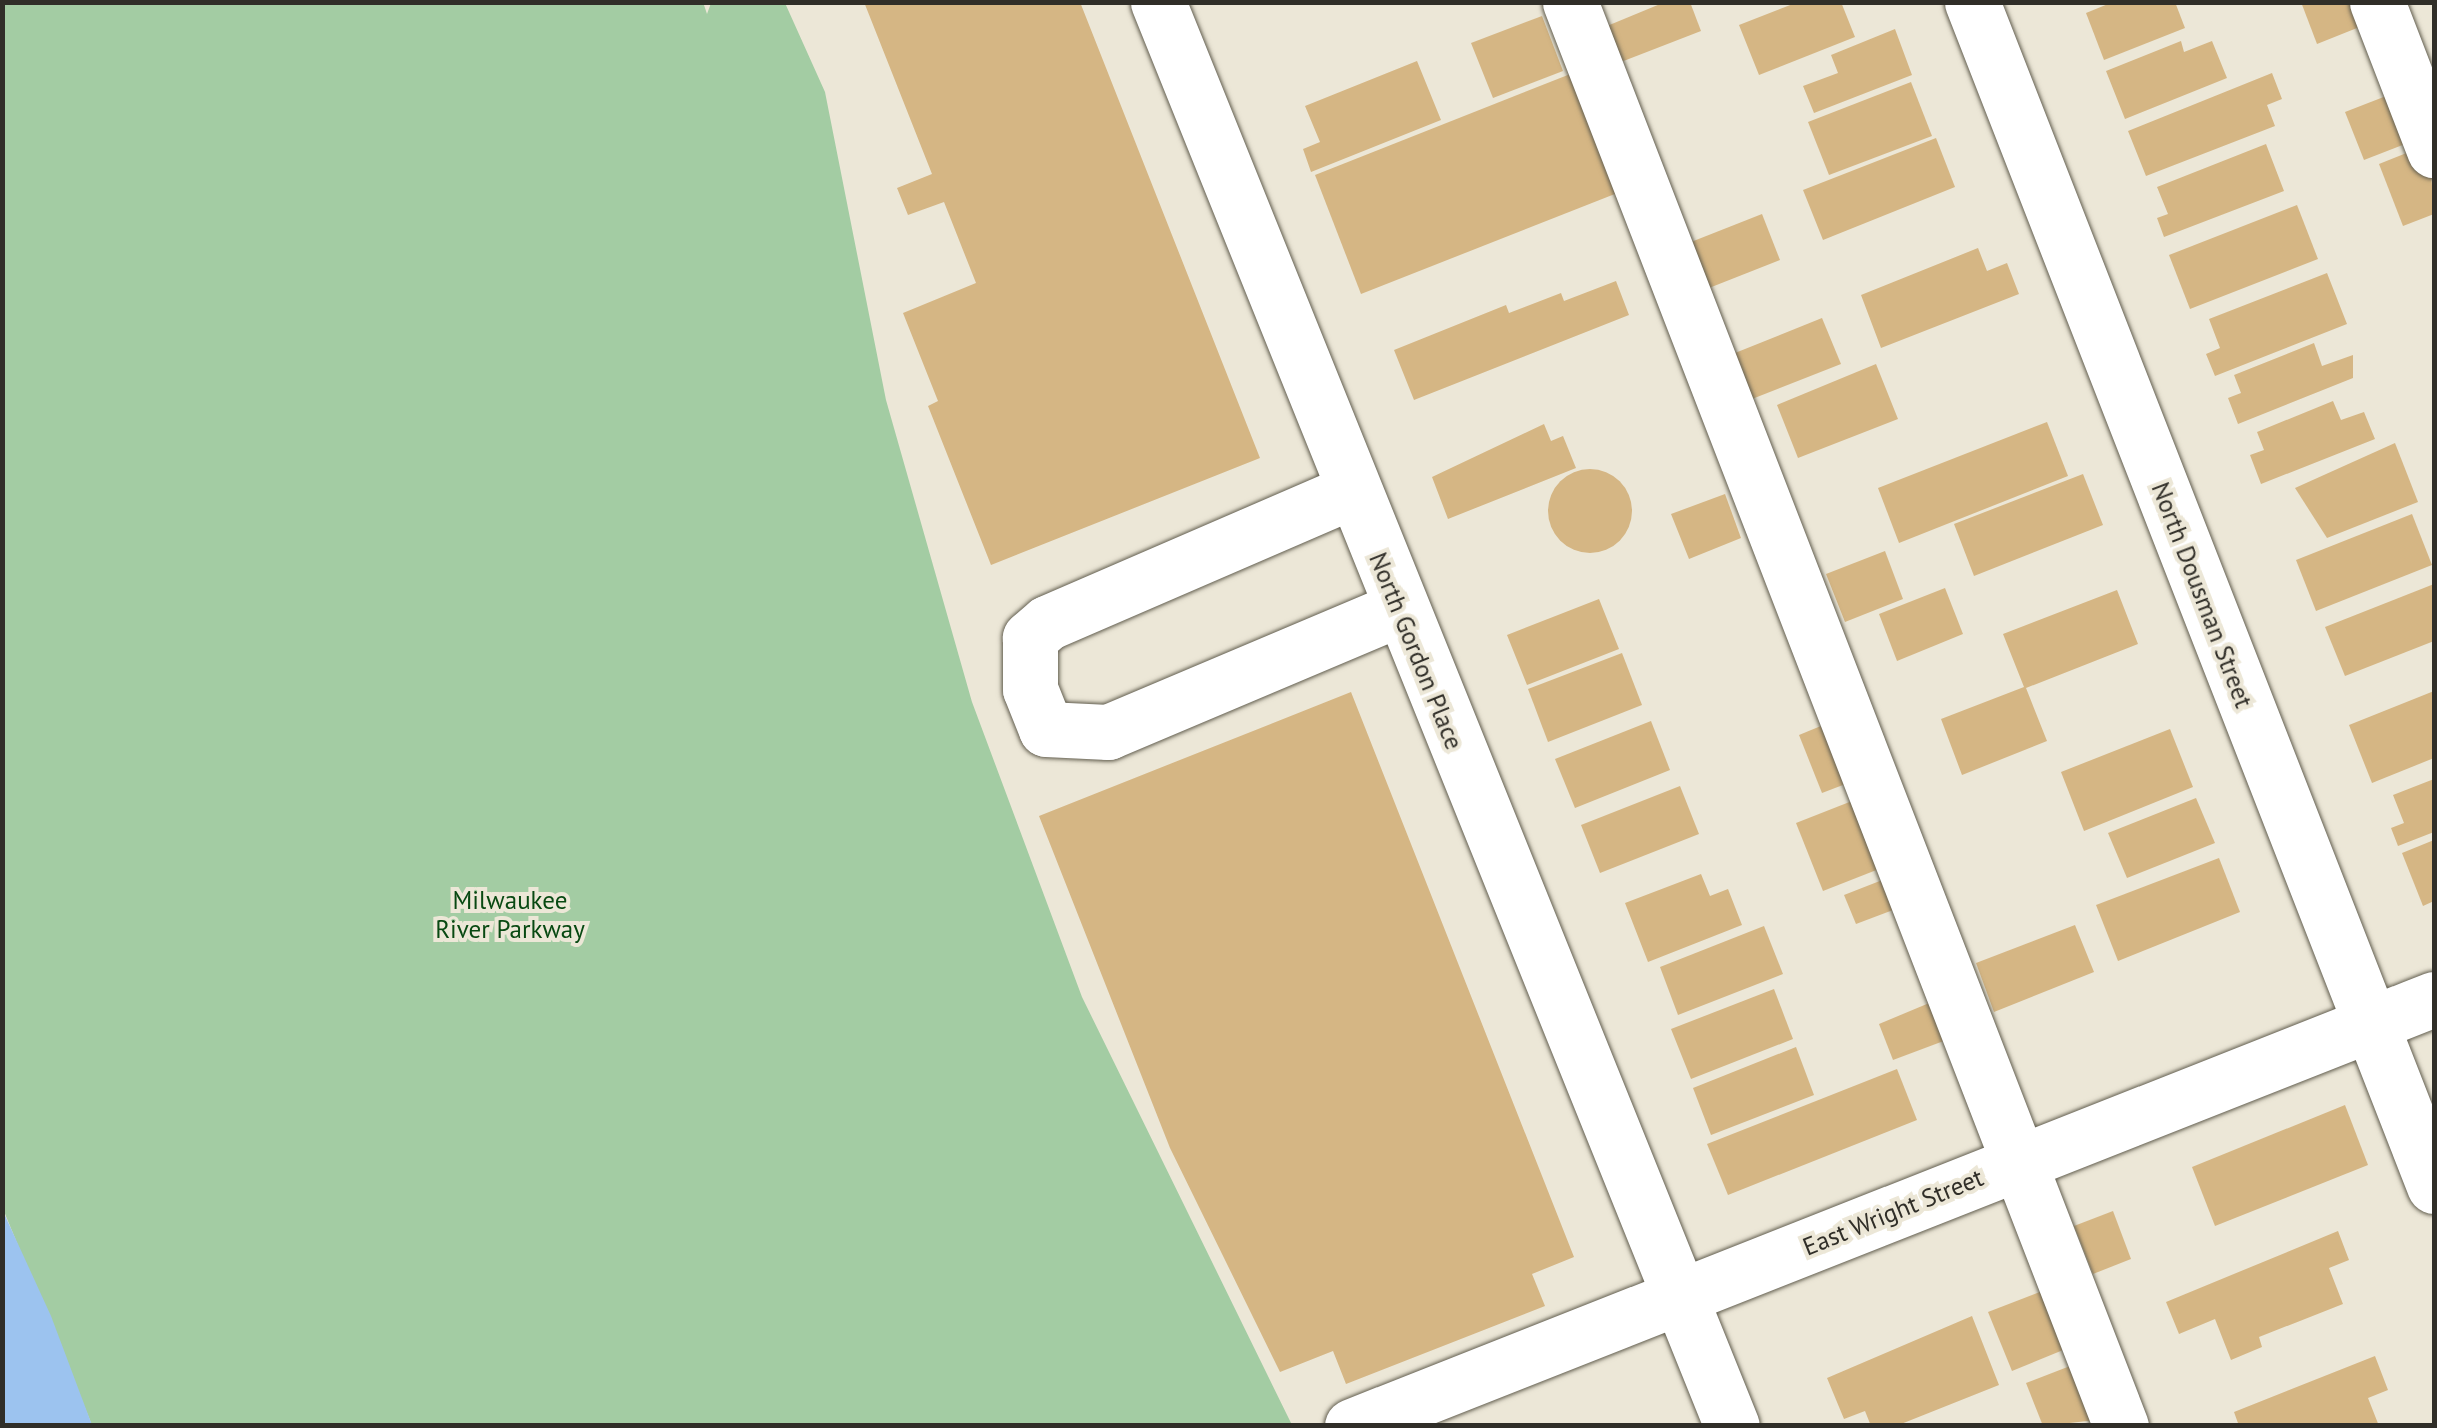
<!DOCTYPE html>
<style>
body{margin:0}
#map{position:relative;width:2437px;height:1428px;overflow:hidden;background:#ece7d7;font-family:"PT Sans",sans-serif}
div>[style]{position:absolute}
.green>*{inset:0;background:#a3cca3}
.water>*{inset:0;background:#9cc3ef}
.building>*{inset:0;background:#d5b684}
.round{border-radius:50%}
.roads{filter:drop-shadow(0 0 2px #625e4f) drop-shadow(0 0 2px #625e4f)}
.minor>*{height:55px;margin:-27.5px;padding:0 27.5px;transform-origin:27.5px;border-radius:27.5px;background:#fff}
span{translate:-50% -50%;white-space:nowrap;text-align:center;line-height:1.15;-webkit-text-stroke:8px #ece7d7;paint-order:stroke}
.street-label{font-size:25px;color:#302e28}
.park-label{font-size:25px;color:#084912}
.frame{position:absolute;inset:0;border:5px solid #302e28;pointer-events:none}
</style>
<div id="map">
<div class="green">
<div style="clip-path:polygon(703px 2px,707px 14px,711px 3px,785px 3px,825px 92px,886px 400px,972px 702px,1082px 997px,1292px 1425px,92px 1425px,3px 1209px,2px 3px)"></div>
</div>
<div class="water">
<div style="clip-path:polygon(2px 1209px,51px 1316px,92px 1425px,3px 1425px)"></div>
</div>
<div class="building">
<div style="clip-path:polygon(864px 2px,1080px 2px,1260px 458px,991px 565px,928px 406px,938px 401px,903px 313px,976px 283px,944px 202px,908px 215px,897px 188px,932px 174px)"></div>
<div style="clip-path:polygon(1665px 2px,1690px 2px,1701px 31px,1621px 62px,1607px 26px)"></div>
<div style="clip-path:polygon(1798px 2px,1841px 2px,1855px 37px,1759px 75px,1739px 25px)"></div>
<div style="clip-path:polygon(2113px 2px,2175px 2px,2185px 28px,2104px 60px,2086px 13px)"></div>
<div style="clip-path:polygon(2301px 2px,2364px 2px,2372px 22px,2317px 44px)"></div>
<div style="clip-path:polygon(1542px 16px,1563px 71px,1493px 98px,1471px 43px)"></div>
<div style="clip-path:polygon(1895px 29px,1912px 75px,1814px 113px,1803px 86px,1838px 73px,1831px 55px)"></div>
<div style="clip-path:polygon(2181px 41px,2184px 52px,2212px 41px,2227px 78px,2125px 119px,2106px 71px)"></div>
<div style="clip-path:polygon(1417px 61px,1441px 120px,1311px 172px,1303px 149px,1320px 142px,1305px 106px)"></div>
<div style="clip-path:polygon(1578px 71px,1625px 190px,1361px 294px,1315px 175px)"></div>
<div style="clip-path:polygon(2272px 73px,2282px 99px,2267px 105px,2275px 126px,2146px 176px,2128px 131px)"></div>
<div style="clip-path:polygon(1911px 82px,1932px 136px,1829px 175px,1808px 122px)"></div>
<div style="clip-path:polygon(2399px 91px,2418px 139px,2364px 160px,2345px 112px)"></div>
<div style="clip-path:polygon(1936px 138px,1955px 187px,1823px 240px,1803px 190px)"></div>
<div style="clip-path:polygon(2266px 144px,2284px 191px,2164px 237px,2157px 218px,2168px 214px,2157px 187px)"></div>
<div style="clip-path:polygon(2429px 144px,2434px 214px,2403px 226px,2379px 164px)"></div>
<div style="clip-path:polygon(2297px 205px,2318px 259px,2190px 309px,2169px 255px)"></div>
<div style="clip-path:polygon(1762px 214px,1780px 260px,1709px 288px,1691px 242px)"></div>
<div style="clip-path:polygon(1978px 248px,1987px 271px,2007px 263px,2019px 294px,1881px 348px,1861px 295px)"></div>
<div style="clip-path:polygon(2327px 273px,2347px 324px,2215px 376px,2206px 354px,2220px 348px,2209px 319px)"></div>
<div style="clip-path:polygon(1616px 281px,1629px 315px,1414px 400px,1394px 350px,1506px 305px,1509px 313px,1561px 293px,1564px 301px)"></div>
<div style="clip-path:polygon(1822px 318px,1841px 364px,1752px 399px,1735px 353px)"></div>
<div style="clip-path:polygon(2314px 343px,2322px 366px,2353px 355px,2353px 378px,2238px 424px,2228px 398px,2241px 393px,2234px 375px)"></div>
<div style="clip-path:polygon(1876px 364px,1898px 419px,1798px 458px,1777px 405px)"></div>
<div style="clip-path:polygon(2333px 401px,2341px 420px,2364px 412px,2375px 439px,2261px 484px,2250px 455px,2264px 450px,2257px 432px)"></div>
<div style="clip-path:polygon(2047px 422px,2068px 476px,1899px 543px,1878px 488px)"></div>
<div style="clip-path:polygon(1544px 424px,1551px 441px,1563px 436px,1576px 468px,1448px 519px,1432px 477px)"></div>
<div style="clip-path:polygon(2395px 443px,2418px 502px,2327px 538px,2295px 488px)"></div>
<div class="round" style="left:1548px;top:469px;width:84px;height:84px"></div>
<div style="clip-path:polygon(2083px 474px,2103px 525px,1974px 576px,1954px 524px)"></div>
<div style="clip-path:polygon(1725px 494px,1741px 538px,1689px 559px,1671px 514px)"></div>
<div style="clip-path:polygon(2412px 514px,2432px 565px,2316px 611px,2296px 560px)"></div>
<div style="clip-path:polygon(1885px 551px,1903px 599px,1845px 622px,1826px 574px)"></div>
<div style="clip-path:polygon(2434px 584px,2434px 641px,2345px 676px,2325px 627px)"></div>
<div style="clip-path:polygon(1945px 588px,1963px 634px,1897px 661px,1879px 614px)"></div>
<div style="clip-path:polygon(2117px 590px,2138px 644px,2026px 688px,2047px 741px,1962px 775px,1941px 719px,2024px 687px,2003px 634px)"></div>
<div style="clip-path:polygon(1599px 599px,1619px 649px,1527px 685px,1507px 635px)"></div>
<div style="clip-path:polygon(1622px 653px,1642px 705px,1548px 742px,1528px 689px)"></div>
<div style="clip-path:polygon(2434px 691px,2434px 758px,2372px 783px,2349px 725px)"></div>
<div style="clip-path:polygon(1351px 692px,1574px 1257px,1532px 1274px,1545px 1306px,1346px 1384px,1333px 1351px,1280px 1372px,1170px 1148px,1039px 816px)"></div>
<div style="clip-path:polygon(1651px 721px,1670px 770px,1575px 808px,1555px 759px)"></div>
<div style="clip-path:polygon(1833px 721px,1856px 780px,1822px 793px,1799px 735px)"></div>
<div style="clip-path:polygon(2170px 729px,2193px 787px,2084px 831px,2061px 772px)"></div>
<div style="clip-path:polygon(2434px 779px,2434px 832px,2398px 846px,2391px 828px,2404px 823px,2393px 795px)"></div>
<div style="clip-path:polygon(1680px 786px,1699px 834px,1600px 873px,1581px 825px)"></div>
<div style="clip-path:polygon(2196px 798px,2215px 843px,2127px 878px,2108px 833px)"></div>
<div style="clip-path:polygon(1852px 801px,1879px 869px,1823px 891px,1796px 823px)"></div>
<div style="clip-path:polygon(2434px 840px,2434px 901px,2423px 906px,2402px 853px)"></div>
<div style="clip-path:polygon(2219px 858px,2240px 912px,2118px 961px,2096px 905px)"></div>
<div style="clip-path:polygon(1701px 874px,1710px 896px,1728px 889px,1742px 925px,1648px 962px,1625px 903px)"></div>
<div style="clip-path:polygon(1890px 877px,1901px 907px,1856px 924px,1844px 895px)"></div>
<div style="clip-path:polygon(2075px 925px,2094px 972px,1994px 1012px,1976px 963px)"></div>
<div style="clip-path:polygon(1764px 926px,1783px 974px,1678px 1015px,1660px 967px)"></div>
<div style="clip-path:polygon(1774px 989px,1793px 1039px,1691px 1079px,1671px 1029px)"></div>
<div style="clip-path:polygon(1934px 1001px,1949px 1039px,1893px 1060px,1879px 1024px)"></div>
<div style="clip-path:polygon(1796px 1047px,1814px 1095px,1711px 1135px,1693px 1088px)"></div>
<div style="clip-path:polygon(1897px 1069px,1917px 1120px,1728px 1195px,1707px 1144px)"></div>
<div style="clip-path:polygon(2345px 1105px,2368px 1165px,2215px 1226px,2192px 1167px)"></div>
<div style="clip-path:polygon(2113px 1211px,2131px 1259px,2093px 1274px,2074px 1226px)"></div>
<div style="clip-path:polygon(2338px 1231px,2349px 1260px,2329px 1268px,2343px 1304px,2259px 1337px,2262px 1347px,2231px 1360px,2215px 1319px,2179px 1334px,2166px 1302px)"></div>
<div style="clip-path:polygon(2045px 1290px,2068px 1348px,2012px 1371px,1988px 1312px)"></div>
<div style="clip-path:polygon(1972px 1316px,1999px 1385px,1896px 1426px,1871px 1426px,1865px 1411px,1844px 1419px,1827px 1378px)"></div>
<div style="clip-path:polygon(2375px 1356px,2388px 1390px,2368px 1398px,2379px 1426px,2239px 1426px,2234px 1412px)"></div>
<div style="clip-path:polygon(2083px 1361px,2105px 1419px,2043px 1426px,2026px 1383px)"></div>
</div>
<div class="roads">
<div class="minor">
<div style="left:1158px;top:2px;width:1535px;rotate:68.05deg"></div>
<div style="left:1570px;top:2px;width:1527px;rotate:68.85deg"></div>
<div style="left:1972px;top:2px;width:1271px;rotate:68.68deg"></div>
<div style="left:2377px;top:2px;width:159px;rotate:68.9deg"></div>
<div style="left:1352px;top:491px;width:332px;rotate:156.6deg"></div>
<div style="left:1047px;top:623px;width:23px;rotate:139deg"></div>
<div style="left:1030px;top:638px;width:51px;rotate:90deg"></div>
<div style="left:1030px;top:689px;width:43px;rotate:68.2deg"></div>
<div style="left:1046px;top:729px;width:62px;rotate:2.8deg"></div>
<div style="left:1108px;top:732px;width:316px;rotate:-22.9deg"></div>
<div style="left:1352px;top:1426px;width:1163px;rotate:-21.54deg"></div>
</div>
</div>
<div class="street-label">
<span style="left:2202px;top:595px;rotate:69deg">North Dousman Street</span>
<span style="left:1416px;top:651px;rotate:68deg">North Gordon Place</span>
<span style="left:1893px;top:1212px;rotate:-22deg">East Wright Street</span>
</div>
<div class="park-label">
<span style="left:510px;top:915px">Milwaukee<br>River Parkway</span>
</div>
<div class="frame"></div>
</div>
